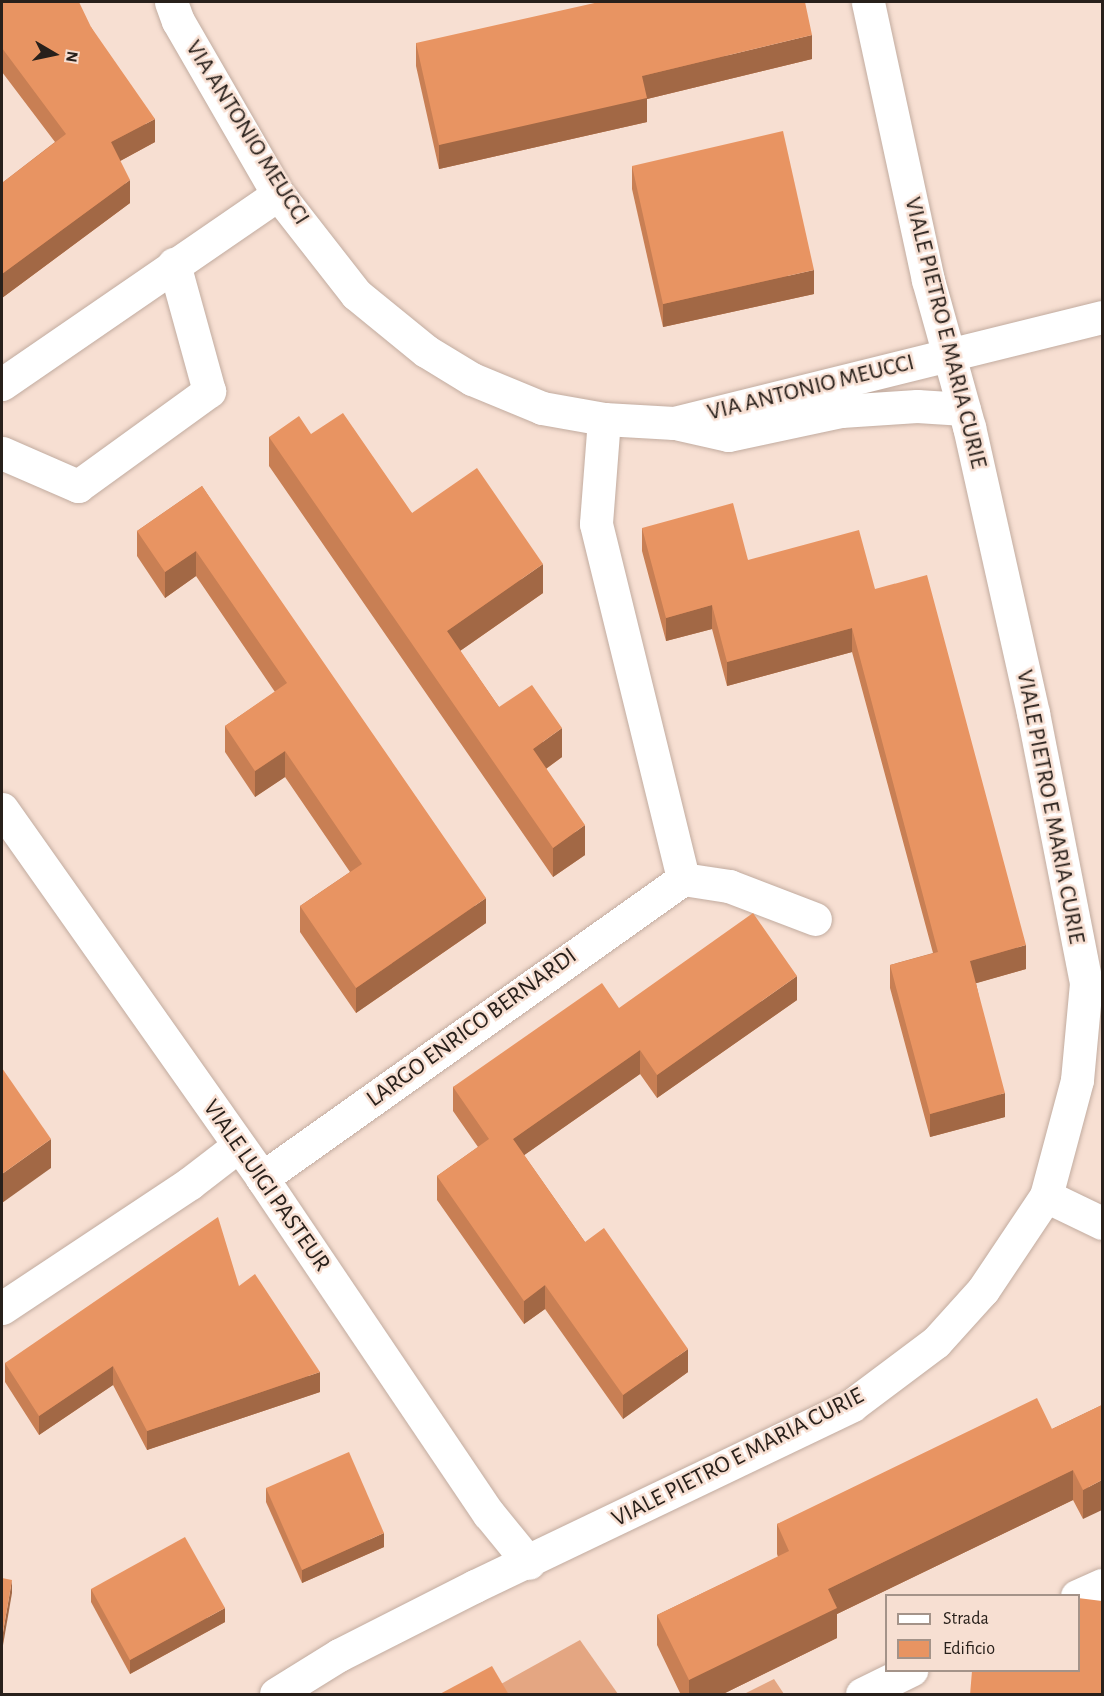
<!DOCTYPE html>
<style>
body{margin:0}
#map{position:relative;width:1104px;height:1696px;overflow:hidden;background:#f7dfd2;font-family:"Alegreya Sans",sans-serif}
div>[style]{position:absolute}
.green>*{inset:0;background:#e4a682}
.roads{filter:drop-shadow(0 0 2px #c2aca0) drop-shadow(0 0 2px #c2aca0)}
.minor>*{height:33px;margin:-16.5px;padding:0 16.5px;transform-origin:16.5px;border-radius:16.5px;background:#fff}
.wall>*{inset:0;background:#c87f54}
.shaded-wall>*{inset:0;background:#a26845}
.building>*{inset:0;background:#e89462}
span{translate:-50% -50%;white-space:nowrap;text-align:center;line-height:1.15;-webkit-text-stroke:5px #f7dfd2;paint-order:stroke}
.street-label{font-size:24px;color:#28201b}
.frame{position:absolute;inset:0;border:3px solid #28201b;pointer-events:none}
.legend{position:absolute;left:885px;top:1594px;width:195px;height:78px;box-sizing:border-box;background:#f7dfd2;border:2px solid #a49389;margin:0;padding:8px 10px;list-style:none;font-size:18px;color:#28201b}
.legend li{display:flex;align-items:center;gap:12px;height:30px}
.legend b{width:30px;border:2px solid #a49389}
.north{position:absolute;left:24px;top:24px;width:60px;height:60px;-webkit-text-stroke:4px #f7dfd2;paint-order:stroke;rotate:99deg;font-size:16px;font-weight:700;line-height:24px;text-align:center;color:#28201b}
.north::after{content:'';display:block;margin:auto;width:21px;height:27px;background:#28201b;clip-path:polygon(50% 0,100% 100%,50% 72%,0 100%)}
</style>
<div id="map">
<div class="green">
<div style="clip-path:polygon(580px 1640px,618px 1694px,495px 1694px,492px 1689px)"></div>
<div style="clip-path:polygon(774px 1679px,784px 1694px,744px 1694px)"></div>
</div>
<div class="roads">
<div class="minor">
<div style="left:171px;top:2px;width:20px;rotate:70deg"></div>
<div style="left:178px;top:21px;width:200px;rotate:60deg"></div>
<div style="left:278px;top:194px;width:127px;rotate:52deg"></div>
<div style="left:356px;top:294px;width:90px;rotate:39.2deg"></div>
<div style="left:426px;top:351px;width:54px;rotate:31.3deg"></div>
<div style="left:472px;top:379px;width:76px;rotate:22.5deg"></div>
<div style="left:542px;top:408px;width:63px;rotate:10.1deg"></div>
<div style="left:604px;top:419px;width:70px;rotate:3.3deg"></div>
<div style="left:674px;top:423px;width:441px;rotate:-13.9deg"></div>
<div style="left:2px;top:384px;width:335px;rotate:-34.5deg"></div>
<div style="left:604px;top:419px;width:105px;rotate:94.4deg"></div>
<div style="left:596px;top:524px;width:366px;rotate:76.2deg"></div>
<div style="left:679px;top:424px;width:50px;rotate:12.7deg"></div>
<div style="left:728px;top:435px;width:116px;rotate:-12deg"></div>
<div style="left:841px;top:411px;width:76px;rotate:-3.8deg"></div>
<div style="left:917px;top:406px;width:47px;rotate:3.7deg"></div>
<div style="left:2px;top:453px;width:83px;rotate:23.5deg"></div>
<div style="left:78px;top:486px;width:162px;rotate:-35.9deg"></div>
<div style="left:209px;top:391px;width:132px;rotate:-105.4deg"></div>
<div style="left:2px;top:809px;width:451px;rotate:54.8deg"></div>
<div style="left:262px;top:1178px;width:405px;rotate:56deg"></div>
<div style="left:489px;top:1514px;width:63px;rotate:50.8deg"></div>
<div style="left:262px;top:1178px;width:516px;rotate:-35.38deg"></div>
<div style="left:683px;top:879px;width:47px;rotate:8.7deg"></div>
<div style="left:729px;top:886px;width:92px;rotate:21deg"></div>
<div style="left:1046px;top:1196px;width:62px;rotate:25.7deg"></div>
<div style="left:2px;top:1308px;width:226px;rotate:-33.6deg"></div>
<div style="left:190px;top:1183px;width:61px;rotate:-37.6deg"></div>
<div style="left:1077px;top:1596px;width:27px;rotate:-24deg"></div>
<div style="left:276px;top:1694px;width:74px;rotate:-31.8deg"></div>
<div style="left:339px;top:1655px;width:153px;rotate:-26.9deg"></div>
<div style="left:475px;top:1586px;width:418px;rotate:-25.6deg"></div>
<div style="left:852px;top:1405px;width:105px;rotate:-36.9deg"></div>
<div style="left:936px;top:1342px;width:70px;rotate:-47.9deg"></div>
<div style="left:983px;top:1290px;width:113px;rotate:-56.2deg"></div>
<div style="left:1046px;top:1196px;width:120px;rotate:-75deg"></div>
<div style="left:1077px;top:1080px;width:97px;rotate:-84.7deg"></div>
<div style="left:1086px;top:983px;width:275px;rotate:-101.1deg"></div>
<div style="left:1033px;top:713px;width:293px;rotate:-102.6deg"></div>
<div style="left:969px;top:427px;width:153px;rotate:-105.6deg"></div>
<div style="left:928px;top:280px;width:284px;rotate:-102.2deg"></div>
<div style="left:862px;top:1694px;width:55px;rotate:-26.1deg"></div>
</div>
</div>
<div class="wall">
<div style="clip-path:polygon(2px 2px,91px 27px,155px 142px,120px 161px,130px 203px,2px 298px,2px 183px,55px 142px,2px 72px)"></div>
<div style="clip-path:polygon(416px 43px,812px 59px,647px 99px,647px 122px,439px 169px,416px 66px)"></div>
<div style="clip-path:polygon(632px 166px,814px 294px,663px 327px,632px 189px)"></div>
<div style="clip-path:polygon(311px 434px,412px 513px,543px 593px,460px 651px,499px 707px,562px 757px,546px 769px,585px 855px,553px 877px,269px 466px,269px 437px)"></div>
<div style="clip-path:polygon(202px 486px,486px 923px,356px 1013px,300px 932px,300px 906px,350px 872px,285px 777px,255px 797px,225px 752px,225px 726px,275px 692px,196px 576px,165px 598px,137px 556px,137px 531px)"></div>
<div style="clip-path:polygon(642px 528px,748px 560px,875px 589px,1026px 969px,976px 983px,1005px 1117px,930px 1137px,890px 988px,890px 965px,933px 953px,852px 652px,727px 686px,712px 629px,666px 641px,642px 551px)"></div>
<div style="clip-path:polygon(797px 1000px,657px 1098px,640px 1074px,524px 1155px,585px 1242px,688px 1372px,623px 1419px,545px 1309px,524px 1324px,437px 1200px,437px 1176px,478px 1147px,453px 1111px,453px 1087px,619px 1008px)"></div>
<div style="clip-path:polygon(239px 1286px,320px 1392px,147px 1450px,113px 1385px,39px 1435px,5px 1382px,5px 1363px)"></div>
<div style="clip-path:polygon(1102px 1405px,1083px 1519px,1073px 1500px,837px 1614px,837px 1638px,721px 1695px,681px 1695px,657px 1645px,657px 1615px,778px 1557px,777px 1554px,777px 1524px,1052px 1429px)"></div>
<div style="clip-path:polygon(266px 1488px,384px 1547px,302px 1583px,266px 1502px)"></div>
<div style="clip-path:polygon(91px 1589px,225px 1622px,130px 1674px,91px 1602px)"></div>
</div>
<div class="shaded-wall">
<div style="clip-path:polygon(812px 35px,812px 59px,647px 99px,647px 122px,439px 169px,439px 145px,642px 76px)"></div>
<div style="clip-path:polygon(155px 119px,155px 142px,111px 166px,111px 142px)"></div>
<div style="clip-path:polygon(130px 180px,130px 203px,2px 298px,2px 274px)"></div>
<div style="clip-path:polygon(814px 270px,814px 294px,663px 327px,663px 304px)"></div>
<div style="clip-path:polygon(196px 551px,196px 576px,165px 598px,165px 572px)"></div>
<div style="clip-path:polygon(543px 564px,543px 593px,447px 660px,447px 631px)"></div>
<div style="clip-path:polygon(712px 605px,712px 629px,666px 641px,666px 618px)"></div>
<div style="clip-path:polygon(852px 628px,852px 652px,727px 686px,727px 662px)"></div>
<div style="clip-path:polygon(562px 728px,562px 757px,533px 778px,533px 749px)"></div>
<div style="clip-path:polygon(285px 751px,285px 777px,255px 797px,255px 771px)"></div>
<div style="clip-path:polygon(585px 825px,585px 855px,553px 877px,553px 848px)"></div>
<div style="clip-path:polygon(486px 898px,486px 923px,356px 1013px,356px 988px)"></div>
<div style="clip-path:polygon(1026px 945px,1026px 969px,970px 985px,970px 961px)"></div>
<div style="clip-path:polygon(797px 976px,797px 1000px,657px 1098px,657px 1075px)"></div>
<div style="clip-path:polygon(640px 1050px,640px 1074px,513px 1163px,513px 1139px)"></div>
<div style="clip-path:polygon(1005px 1093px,1005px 1117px,930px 1137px,930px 1114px)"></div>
<div style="clip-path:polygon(51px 1139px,51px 1168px,2px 1203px,2px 1174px)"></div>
<div style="clip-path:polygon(545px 1285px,545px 1309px,524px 1324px,524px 1301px)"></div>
<div style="clip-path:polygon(688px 1349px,688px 1372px,623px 1419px,623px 1395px)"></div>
<div style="clip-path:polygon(113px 1366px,113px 1385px,39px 1435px,39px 1416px)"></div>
<div style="clip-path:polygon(320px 1372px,320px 1392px,147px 1450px,147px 1431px)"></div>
<div style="clip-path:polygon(1073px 1470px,1073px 1500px,837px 1614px,837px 1638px,721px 1695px,689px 1695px,689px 1680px,828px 1589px)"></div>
<div style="clip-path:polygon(1102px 1480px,1102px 1510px,1083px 1519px,1083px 1490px)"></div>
<div style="clip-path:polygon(384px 1533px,384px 1547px,302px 1583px,302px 1570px)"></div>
<div style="clip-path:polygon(12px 1580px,12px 1593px,2px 1651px,2px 1638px)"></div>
<div style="clip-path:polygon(225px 1608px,225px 1622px,130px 1674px,130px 1660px)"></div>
</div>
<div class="building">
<div style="clip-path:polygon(2px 2px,79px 2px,91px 27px,155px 119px,111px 142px,130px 180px,2px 274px,2px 183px,66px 134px,2px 48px)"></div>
<div style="clip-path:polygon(599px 2px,805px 2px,812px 35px,642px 76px,647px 98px,439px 145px,416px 43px)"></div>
<div style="clip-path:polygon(783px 131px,814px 270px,663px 304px,632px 166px)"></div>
<div style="clip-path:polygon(343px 413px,412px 513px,477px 468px,543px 564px,447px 631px,499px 707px,532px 685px,562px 728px,533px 749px,585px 825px,553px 848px,269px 437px,299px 416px,311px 434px)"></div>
<div style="clip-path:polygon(202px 486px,486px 898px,356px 988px,300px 906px,362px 864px,285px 751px,255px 771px,225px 726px,287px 683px,196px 551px,165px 572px,137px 531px)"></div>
<div style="clip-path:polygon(733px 503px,748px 560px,859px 530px,875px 589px,927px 575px,1026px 945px,970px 961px,1005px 1093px,930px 1114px,890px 965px,938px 952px,852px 628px,727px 662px,712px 605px,666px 618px,642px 528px)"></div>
<div style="clip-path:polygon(753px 913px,797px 976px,657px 1075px,640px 1050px,513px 1139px,585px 1242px,604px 1228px,688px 1349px,623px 1395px,545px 1285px,524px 1301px,437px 1176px,489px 1139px,453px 1087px,602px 983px,619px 1008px)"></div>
<div style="clip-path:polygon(2px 1068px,51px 1139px,2px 1174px)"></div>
<div style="clip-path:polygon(218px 1217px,239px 1286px,255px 1274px,320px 1372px,147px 1431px,113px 1366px,39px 1416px,5px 1363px)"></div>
<div style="clip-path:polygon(1037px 1398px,1052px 1429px,1102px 1405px,1102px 1480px,1083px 1490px,1073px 1470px,828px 1589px,837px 1608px,689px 1680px,657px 1615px,789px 1551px,777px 1524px)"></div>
<div style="clip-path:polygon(349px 1452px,384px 1533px,302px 1570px,266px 1488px)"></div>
<div style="clip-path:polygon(185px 1537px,225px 1608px,130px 1660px,91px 1589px)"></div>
<div style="clip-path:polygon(2px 1578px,12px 1580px,2px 1638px)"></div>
<div style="clip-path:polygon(1078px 1598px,1102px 1601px,1102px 1695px,970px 1695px,972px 1671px,1078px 1671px)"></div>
<div style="clip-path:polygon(492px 1666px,509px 1695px,438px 1695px)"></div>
</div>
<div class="street-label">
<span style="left:247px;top:133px;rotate:58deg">VIA ANTONIO MEUCCI</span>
<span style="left:945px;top:333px;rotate:76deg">VIALE PIETRO E MARIA CURIE</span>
<span style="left:811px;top:388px;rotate:-14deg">VIA ANTONIO MEUCCI</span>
<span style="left:1050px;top:807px;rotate:79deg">VIALE PIETRO E MARIA CURIE</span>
<span style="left:472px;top:1028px;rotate:-36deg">LARGO ENRICO BERNARDI</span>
<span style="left:266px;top:1186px;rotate:55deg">VIALE LUIGI PASTEUR</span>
<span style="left:738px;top:1458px;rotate:-27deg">VIALE PIETRO E MARIA CURIE</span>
</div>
<div class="frame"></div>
<ul class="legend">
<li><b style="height:8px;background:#fff"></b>Strada</li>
<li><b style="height:16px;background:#e89462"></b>Edificio</li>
</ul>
<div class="north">N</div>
</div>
